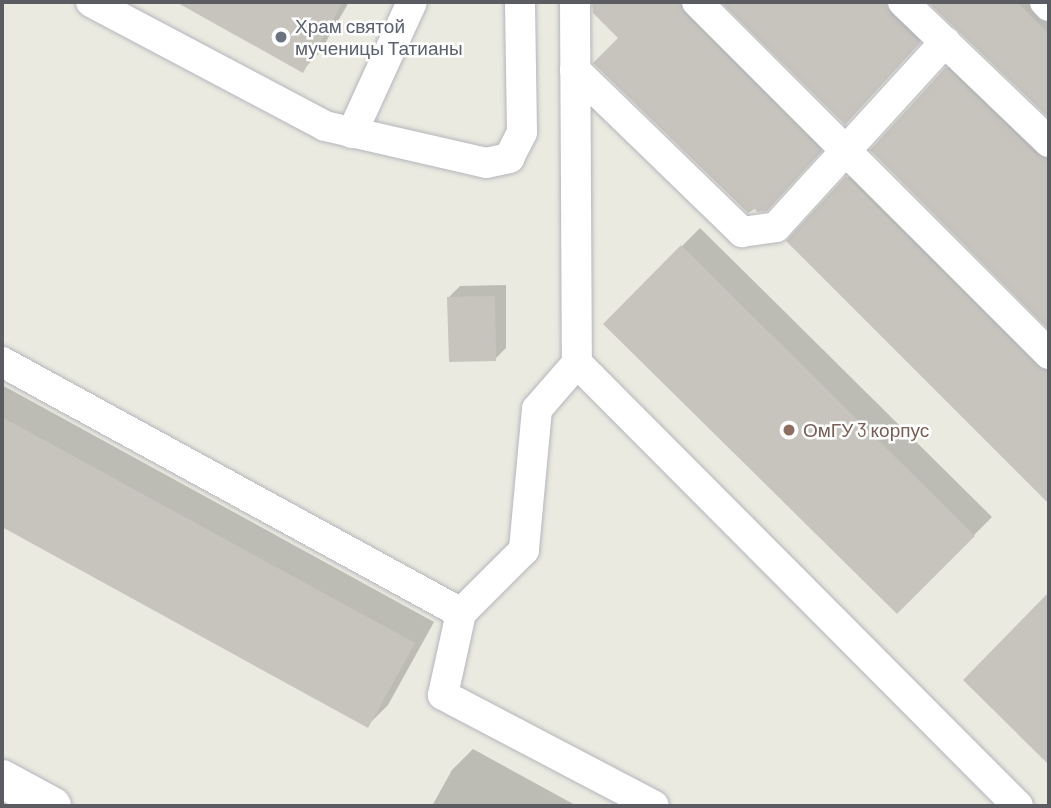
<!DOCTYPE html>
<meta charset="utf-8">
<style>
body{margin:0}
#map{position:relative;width:1051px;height:808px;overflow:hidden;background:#ebeae1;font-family:Barlow,sans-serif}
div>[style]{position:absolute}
.shadow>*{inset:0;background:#0003}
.building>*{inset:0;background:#c7c4be}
.roads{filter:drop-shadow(0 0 2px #b4b6bb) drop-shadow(0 0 2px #b4b6bb)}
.service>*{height:30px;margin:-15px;padding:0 15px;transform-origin:15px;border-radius:15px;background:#fff}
.minor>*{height:38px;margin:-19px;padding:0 19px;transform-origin:19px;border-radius:19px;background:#fff}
.dots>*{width:19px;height:19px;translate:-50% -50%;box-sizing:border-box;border:4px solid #fff;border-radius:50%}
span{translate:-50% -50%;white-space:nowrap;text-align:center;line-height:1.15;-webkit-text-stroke:5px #fff;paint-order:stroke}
.worship-label{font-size:19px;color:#5b616d}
.left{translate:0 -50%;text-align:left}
.education-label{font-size:19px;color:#785e54}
.frame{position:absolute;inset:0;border:4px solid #5a5c61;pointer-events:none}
</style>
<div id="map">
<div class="shadow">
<div style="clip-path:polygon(179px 2px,349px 2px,320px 52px,302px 71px)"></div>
<div style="clip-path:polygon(593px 2px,686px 2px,826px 145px,773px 203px,594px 12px)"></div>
<div style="clip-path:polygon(724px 2px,877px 2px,887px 11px,893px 4px,925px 36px,845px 123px)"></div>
<div style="clip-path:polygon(928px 2px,1027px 2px,1040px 14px,1049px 16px,1049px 116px)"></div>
<div style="clip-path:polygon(952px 63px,1049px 151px,1049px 327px,872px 150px)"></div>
<div style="clip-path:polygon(853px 172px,1049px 365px,1049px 501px,788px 241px)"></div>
<div style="clip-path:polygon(700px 228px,992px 517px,897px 612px,605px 324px)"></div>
<div style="clip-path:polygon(506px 285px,506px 348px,495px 359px,449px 297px,460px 286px)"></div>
<div style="clip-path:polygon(2px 385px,434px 622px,388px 705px,367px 726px,2px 525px)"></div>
<div style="clip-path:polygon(1049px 595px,1049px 763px,965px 680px)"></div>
<div style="clip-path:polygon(473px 749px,577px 806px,432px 806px,452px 770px)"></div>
</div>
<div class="building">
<div style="clip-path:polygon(176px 2px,343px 2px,303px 73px)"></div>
<div style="clip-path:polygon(592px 2px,680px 2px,685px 14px,822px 151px,767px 211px,757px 212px,755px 209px,748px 213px,593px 63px,618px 38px,593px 13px)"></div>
<div style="clip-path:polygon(721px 2px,886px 2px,891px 15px,920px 43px,845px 125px)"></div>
<div style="clip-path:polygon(928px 2px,1017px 2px,1049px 34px,1049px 118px)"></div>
<div style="clip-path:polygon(946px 67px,1037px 155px,1049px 159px,1049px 330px,870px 150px)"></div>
<div style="clip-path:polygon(846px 176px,1037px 366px,1049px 371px,1049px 504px,786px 241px)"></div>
<div style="clip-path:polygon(681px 245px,975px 536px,897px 614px,603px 324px)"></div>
<div style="clip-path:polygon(495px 296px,496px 361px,449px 362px,447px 297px)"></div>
<div style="clip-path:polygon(2px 417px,415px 643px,368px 728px,2px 527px)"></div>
<div style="clip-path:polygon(1049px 592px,1049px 765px,963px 680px)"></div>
</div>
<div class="roads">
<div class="service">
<div style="left:91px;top:2px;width:265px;rotate:27.9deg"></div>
<div style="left:325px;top:126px;width:165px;rotate:12.9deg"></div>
<div style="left:486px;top:163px;width:24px;rotate:-12deg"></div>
<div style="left:509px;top:158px;width:29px;rotate:-63deg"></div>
<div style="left:522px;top:132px;width:130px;rotate:-90.9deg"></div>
<div style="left:575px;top:2px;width:361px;rotate:89.7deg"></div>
<div style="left:577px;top:363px;width:61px;rotate:131deg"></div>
<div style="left:537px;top:409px;width:142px;rotate:95.3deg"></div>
<div style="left:524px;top:550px;width:89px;rotate:135deg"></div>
<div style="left:461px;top:613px;width:84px;rotate:102.4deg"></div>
<div style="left:443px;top:695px;width:238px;rotate:27.7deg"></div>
<div style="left:697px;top:2px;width:498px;rotate:45deg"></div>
<div style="left:903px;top:2px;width:202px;rotate:43.8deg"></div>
<div style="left:1045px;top:2px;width:6px;rotate:45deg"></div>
<div style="left:575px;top:70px;width:233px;rotate:44.1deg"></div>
<div style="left:742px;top:232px;width:34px;rotate:-8deg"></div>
<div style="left:776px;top:227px;width:251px;rotate:-47.6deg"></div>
<div style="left:352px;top:133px;width:144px;rotate:-65.4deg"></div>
<div style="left:2px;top:362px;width:523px;rotate:28.67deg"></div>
<div style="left:577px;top:363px;width:625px;rotate:45.13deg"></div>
</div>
<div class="minor">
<div style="left:2px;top:779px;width:57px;rotate:28.4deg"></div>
</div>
</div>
<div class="dots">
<div style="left:281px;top:37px;background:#6b7280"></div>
<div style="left:789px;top:430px;background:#8d6e63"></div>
</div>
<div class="worship-label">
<span class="left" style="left:295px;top:37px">Храм святой<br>мученицы Татианы</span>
</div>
<div class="education-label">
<span class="left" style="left:803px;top:430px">ОмГУ 3 корпус</span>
</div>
<div class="frame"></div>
</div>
